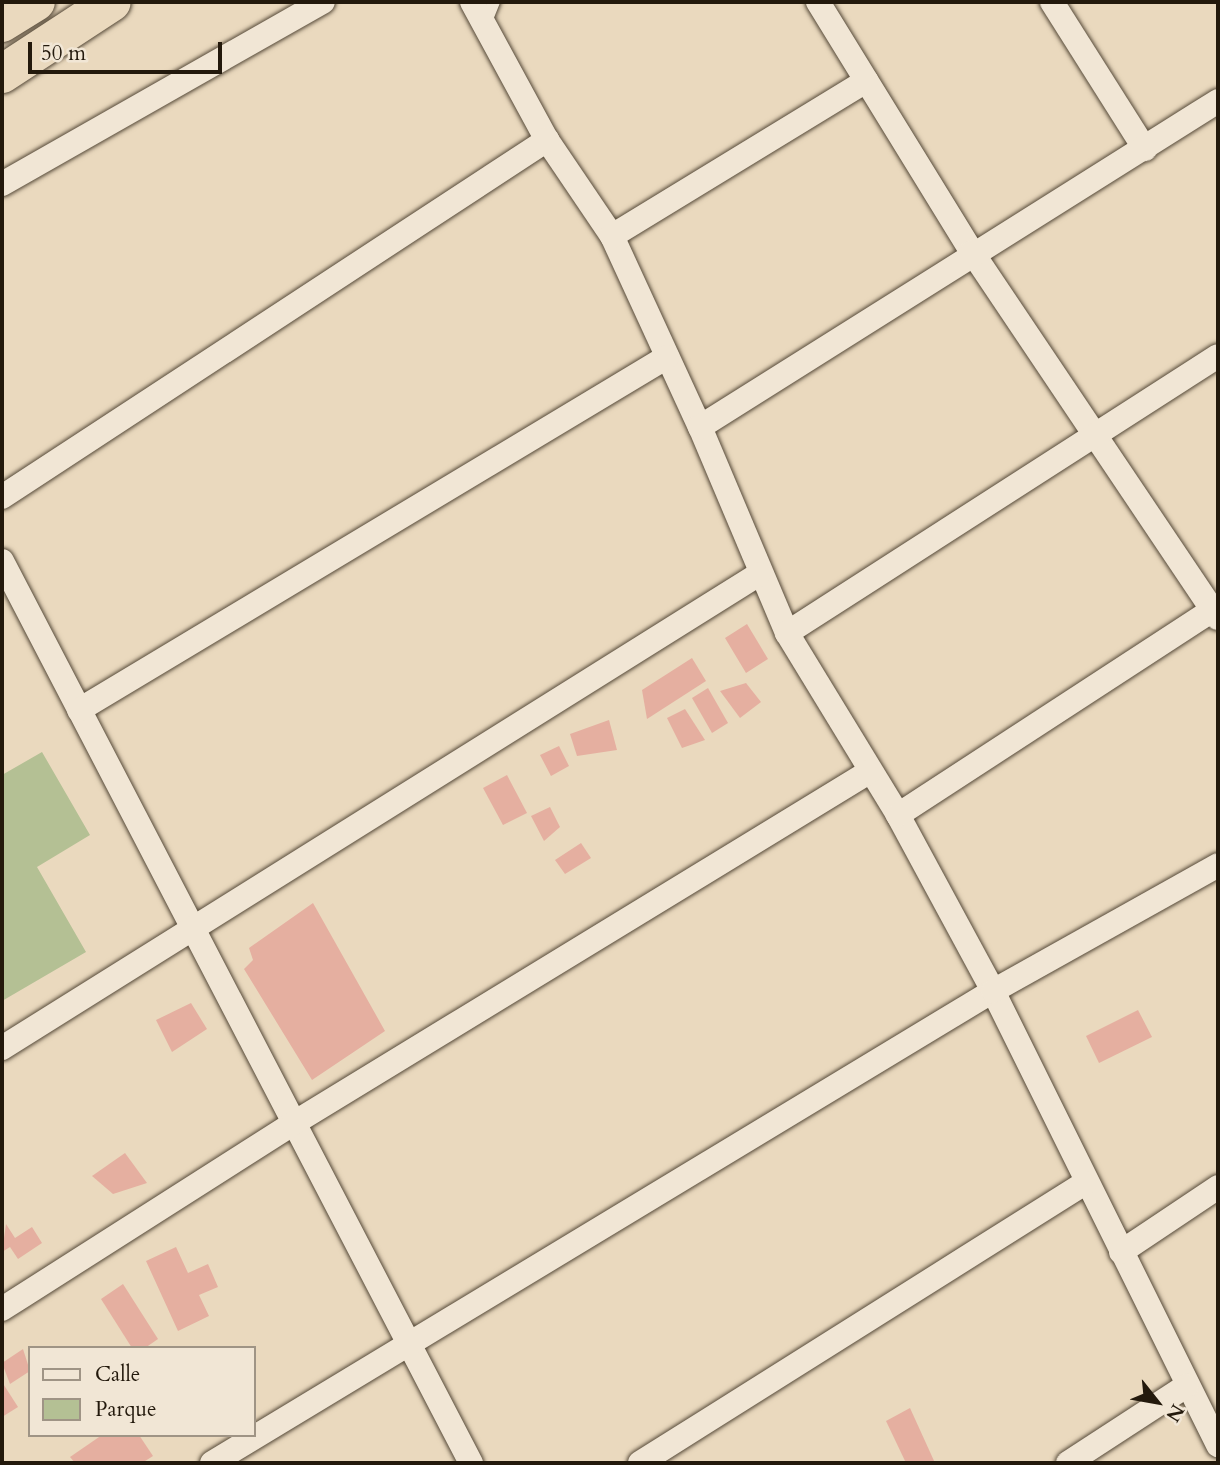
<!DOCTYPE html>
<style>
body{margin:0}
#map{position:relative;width:1220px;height:1465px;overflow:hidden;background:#ead9be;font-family:Cardo,serif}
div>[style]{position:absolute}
.green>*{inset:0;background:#b4c094}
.building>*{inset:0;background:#e5afa0}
.roads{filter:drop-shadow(0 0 2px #554938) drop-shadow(0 0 2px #554938)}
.lane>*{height:12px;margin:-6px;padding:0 6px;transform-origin:6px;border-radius:6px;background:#f1e6d5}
.street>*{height:24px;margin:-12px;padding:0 12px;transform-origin:12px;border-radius:12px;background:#f1e6d5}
.highway>*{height:38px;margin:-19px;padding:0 19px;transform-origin:19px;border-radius:19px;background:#ead9be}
span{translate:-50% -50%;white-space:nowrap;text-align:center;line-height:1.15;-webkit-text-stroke:6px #f1e6d5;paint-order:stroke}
.frame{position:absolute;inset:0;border:4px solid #23190c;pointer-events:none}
.legend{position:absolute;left:28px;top:1346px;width:228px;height:91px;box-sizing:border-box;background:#f1e6d5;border:2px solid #9f9485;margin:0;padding:9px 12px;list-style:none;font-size:21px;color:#23190c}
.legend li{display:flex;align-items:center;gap:14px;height:35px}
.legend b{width:35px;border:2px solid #9f9485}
.north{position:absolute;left:1122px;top:1367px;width:70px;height:70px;-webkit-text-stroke:5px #f1e6d5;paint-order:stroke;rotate:121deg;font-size:19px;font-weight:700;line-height:28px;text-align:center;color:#23190c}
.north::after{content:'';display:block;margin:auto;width:24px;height:32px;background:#23190c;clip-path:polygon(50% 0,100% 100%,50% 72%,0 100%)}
.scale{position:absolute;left:28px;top:42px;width:194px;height:32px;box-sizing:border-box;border:4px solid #23190c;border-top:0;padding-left:9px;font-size:21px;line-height:24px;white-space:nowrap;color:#23190c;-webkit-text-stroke:5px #f1e6d5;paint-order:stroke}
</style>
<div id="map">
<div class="green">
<div style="clip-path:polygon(42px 752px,90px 835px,37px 867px,86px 952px,2px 1001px,2px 775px)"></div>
</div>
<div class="building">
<div style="clip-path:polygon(747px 624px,768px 659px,746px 673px,725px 638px)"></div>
<div style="clip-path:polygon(692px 658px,706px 681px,647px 719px,642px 690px)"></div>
<div style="clip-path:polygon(746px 683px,761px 702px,740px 718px,720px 691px)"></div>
<div style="clip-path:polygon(708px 688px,728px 723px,712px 733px,692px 698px)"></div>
<div style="clip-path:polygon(685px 709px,705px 740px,682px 748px,667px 718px)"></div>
<div style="clip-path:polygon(609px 720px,617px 750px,577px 756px,570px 734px)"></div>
<div style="clip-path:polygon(559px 746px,569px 766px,551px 776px,540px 755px)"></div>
<div style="clip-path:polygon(507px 775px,527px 813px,503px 825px,483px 788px)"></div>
<div style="clip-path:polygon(550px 807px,560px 827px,544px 841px,531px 816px)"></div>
<div style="clip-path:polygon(581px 843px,591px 858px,565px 874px,555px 860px)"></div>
<div style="clip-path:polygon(313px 903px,385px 1031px,312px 1080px,244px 969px,253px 960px,249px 948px)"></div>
<div style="clip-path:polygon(191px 1003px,207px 1029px,172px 1052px,156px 1020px)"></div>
<div style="clip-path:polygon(1138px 1010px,1152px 1037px,1099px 1063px,1086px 1036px)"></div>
<div style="clip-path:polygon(125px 1153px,147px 1183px,113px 1194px,92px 1176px)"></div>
<div style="clip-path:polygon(6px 1224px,15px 1238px,32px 1227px,42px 1243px,18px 1259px,10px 1247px,2px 1252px)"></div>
<div style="clip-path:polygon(176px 1247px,188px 1273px,208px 1264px,218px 1287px,199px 1295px,209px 1316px,178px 1331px,146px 1261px)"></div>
<div style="clip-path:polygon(123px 1284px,158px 1339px,145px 1348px,132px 1348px,101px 1299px)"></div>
<div style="clip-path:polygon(23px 1349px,30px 1371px,10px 1384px,2px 1363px)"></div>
<div style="clip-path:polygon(2px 1382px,18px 1407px,2px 1417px)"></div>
<div style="clip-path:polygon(910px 1408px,935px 1463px,906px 1463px,886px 1421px)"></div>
<div style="clip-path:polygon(102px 1435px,139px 1435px,153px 1456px,142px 1463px,75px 1463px,70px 1457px)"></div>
</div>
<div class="roads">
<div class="lane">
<div style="left:485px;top:24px;width:24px;rotate:-68deg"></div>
</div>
<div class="street">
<div style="left:472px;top:2px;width:157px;rotate:61.5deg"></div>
<div style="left:547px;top:140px;width:116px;rotate:55.9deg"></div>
<div style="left:612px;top:236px;width:210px;rotate:65.3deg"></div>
<div style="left:700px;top:427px;width:224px;rotate:67.1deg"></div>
<div style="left:787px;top:633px;width:213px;rotate:58.6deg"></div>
<div style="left:898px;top:815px;width:200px;rotate:61.6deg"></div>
<div style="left:993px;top:991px;width:507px;rotate:63.64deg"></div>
<div style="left:818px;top:2px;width:294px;rotate:58.4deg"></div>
<div style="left:972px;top:252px;width:441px;rotate:56.1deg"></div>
<div style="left:1052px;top:2px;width:174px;rotate:57.7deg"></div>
<div style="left:2px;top:184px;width:369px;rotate:-29.6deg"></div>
<div style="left:612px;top:236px;width:298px;rotate:-31.4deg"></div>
<div style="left:700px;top:427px;width:612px;rotate:-32.18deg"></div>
<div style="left:2px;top:497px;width:652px;rotate:-33.23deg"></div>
<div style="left:2px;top:561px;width:1017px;rotate:62.53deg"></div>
<div style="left:787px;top:633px;width:512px;rotate:-32.73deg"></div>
<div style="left:79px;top:710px;width:686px;rotate:-30.98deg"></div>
<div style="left:898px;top:815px;width:382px;rotate:-33.1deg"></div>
<div style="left:2px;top:1048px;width:893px;rotate:-32.05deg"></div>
<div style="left:1121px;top:1252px;width:117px;rotate:-33.8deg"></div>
<div style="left:2px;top:1309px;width:346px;rotate:-32.5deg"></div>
<div style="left:294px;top:1123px;width:674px;rotate:-31.4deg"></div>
<div style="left:212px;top:1463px;width:913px;rotate:-31.15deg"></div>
<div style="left:993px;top:991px;width:258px;rotate:-29.2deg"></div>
<div style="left:640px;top:1463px;width:526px;rotate:-32.18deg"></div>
<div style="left:1068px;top:1463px;width:141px;rotate:-33.1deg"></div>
</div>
<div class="highway">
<div style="left:2px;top:23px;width:40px;rotate:-32deg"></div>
<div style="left:2px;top:74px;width:131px;rotate:-33.2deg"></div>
</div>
</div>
<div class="frame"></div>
<ul class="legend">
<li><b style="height:9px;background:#f1e6d5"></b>Calle</li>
<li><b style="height:19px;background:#b4c094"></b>Parque</li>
</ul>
<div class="north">N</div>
<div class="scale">50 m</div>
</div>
